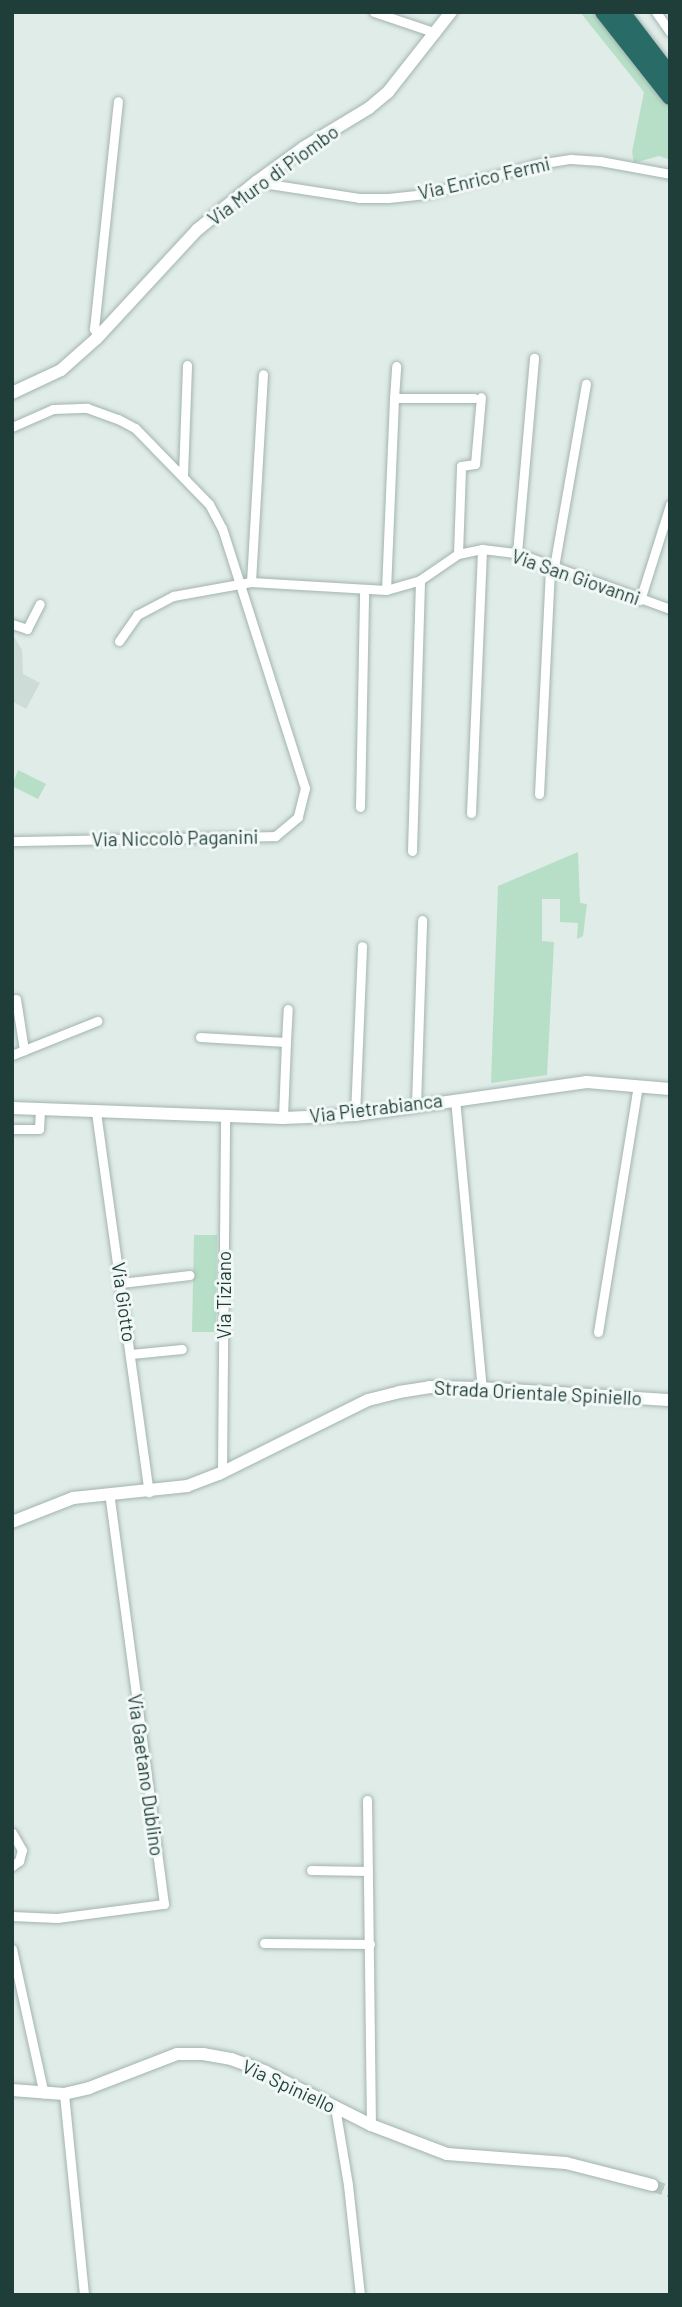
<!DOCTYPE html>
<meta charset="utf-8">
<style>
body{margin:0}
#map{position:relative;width:682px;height:2307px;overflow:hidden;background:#e0ece8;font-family:Barlow,sans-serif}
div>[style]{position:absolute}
.built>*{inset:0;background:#cedcd7}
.green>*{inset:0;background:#b7dfc7}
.secondary-tunnel>*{height:12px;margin-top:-6px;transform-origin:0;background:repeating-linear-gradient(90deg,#b9c9c5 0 12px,transparent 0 18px)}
.roads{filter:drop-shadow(0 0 2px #a2b4b0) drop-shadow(0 0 2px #a2b4b0)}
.street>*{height:9px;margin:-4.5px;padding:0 4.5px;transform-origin:4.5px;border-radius:4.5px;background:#fff}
.secondary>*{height:12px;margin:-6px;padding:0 6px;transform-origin:6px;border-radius:6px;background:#fff}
.highway>*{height:16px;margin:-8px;padding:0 8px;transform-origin:8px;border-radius:8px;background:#296c67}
span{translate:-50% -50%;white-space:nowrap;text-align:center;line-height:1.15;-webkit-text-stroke:6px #f1f8f5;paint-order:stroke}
.street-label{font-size:19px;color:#1f3e3a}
.frame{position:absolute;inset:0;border:14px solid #1f3e3a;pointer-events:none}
</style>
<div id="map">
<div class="built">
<div style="clip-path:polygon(12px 633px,22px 650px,23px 674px,40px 683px,26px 709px,12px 701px)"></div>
</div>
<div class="green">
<div style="clip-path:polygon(580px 12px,599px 12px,670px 104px,670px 160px,659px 156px,634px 163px,632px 152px,644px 92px)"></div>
<div style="clip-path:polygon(18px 770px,46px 784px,38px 799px,12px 786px)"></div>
<div style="clip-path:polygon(578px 852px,580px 903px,587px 904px,583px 936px,577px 939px,578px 923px,560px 922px,560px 899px,542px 899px,542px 941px,554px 942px,547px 1075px,491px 1083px,498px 886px)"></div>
<div style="clip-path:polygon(194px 1235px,217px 1235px,216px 1332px,192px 1332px)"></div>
</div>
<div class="secondary-tunnel">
<div style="left:652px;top:2185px;width:19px;rotate:21deg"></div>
</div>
<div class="roads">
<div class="street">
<div style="left:374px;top:12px;width:65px;rotate:18.7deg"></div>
<div style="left:656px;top:12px;width:24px;rotate:55deg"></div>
<div style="left:256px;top:182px;width:104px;rotate:8.8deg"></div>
<div style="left:359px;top:198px;width:29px"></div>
<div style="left:388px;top:198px;width:38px;rotate:-6deg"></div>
<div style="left:426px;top:194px;width:116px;rotate:-15deg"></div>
<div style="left:538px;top:164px;width:33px;rotate:-9deg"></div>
<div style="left:571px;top:159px;width:29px;rotate:4deg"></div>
<div style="left:600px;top:161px;width:71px;rotate:10.5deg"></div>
<div style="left:99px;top:336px;width:9px;rotate:-126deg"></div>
<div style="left:94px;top:329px;width:229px;rotate:-84deg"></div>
<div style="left:394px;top:398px;width:32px;rotate:-86deg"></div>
<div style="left:12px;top:427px;width:45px;rotate:-23.7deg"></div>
<div style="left:53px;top:409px;width:34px;rotate:-2deg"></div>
<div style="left:87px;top:408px;width:33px;rotate:20deg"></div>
<div style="left:118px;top:419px;width:19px;rotate:28deg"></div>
<div style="left:135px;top:428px;width:106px;rotate:45.8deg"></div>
<div style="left:209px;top:504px;width:27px;rotate:62deg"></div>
<div style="left:222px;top:528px;width:273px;rotate:72.3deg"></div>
<div style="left:305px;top:788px;width:30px;rotate:104deg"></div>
<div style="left:298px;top:817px;width:30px;rotate:140deg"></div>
<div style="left:275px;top:836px;width:263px;rotate:178.9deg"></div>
<div style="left:183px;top:475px;width:110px;rotate:-87.9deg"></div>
<div style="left:517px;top:553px;width:196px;rotate:-85deg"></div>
<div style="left:458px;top:554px;width:88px;rotate:-88deg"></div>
<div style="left:461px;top:466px;width:14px;rotate:-8deg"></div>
<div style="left:475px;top:464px;width:67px;rotate:-84.9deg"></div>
<div style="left:554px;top:567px;width:186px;rotate:-80.1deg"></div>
<div style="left:251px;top:582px;width:208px;rotate:-86.7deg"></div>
<div style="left:386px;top:590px;width:192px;rotate:-87.6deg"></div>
<div style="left:394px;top:398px;width:80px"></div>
<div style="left:640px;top:600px;width:100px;rotate:-72.5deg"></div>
<div style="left:12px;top:624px;width:16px;rotate:18deg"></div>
<div style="left:27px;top:629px;width:28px;rotate:-63deg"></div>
<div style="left:119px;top:641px;width:32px;rotate:-55deg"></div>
<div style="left:137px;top:615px;width:41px;rotate:-27.8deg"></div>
<div style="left:173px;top:596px;width:79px;rotate:-10.2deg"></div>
<div style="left:251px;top:582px;width:135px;rotate:3.4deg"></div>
<div style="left:386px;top:590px;width:35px;rotate:-16deg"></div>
<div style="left:420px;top:580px;width:46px;rotate:-34.4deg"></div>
<div style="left:458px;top:554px;width:25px;rotate:-12deg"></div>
<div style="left:482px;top:549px;width:35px;rotate:7deg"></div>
<div style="left:517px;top:553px;width:163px;rotate:20.1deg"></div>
<div style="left:539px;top:794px;width:228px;rotate:-87.2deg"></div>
<div style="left:360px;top:807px;width:216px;rotate:-88.9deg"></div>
<div style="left:471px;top:813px;width:264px;rotate:-87.6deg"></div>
<div style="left:412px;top:851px;width:271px;rotate:-88.3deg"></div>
<div style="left:16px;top:999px;width:52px;rotate:81.1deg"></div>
<div style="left:200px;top:1037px;width:86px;rotate:3.3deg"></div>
<div style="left:286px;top:1042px;width:76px;rotate:92.3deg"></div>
<div style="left:286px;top:1042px;width:33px;rotate:-87deg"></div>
<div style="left:12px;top:1055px;width:92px;rotate:-21.8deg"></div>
<div style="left:455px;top:1099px;width:290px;rotate:84.7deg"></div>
<div style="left:416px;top:1105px;width:185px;rotate:-88.1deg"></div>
<div style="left:96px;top:1112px;width:384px;rotate:82.1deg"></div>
<div style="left:355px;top:1115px;width:169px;rotate:-87.6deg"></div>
<div style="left:12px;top:1129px;width:27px"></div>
<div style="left:39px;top:1129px;width:20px;rotate:-87deg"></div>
<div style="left:121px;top:1283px;width:69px;rotate:-6.6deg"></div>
<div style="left:598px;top:1332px;width:250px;rotate:-80.8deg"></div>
<div style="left:131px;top:1354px;width:51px;rotate:-5.6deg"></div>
<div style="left:222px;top:1472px;width:354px;rotate:-89.5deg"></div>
<div style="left:367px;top:1800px;width:325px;rotate:89.3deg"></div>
<div style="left:12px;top:1866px;width:9px;rotate:-36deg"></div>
<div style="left:19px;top:1861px;width:11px;rotate:-75deg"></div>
<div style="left:22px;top:1850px;width:20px;rotate:-120deg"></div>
<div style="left:311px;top:1870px;width:57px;rotate:1deg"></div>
<div style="left:12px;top:1916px;width:45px;rotate:2.5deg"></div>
<div style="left:57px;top:1918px;width:108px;rotate:-7.5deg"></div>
<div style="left:164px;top:1904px;width:414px;rotate:-97.6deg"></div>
<div style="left:264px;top:1943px;width:106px;rotate:0.5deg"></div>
<div style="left:12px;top:1949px;width:148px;rotate:77.6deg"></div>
<div style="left:64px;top:2094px;width:202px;rotate:84.3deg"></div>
<div style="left:335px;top:2107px;width:79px;rotate:80.5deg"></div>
<div style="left:348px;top:2185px;width:111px;rotate:83.8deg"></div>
</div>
<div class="secondary">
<div style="left:12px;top:393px;width:54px;rotate:-25.1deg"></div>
<div style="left:61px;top:370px;width:48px;rotate:-41.6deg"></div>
<div style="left:97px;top:338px;width:147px;rotate:-47.2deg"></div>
<div style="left:197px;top:230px;width:76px;rotate:-39.1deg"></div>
<div style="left:256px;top:182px;width:58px;rotate:-35.9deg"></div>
<div style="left:303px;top:148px;width:77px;rotate:-31.2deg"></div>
<div style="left:369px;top:108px;width:25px;rotate:-40deg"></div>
<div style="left:388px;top:92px;width:102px;rotate:-51.8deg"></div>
<div style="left:12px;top:1108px;width:271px;rotate:2.1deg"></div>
<div style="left:283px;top:1118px;width:72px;rotate:-2.4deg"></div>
<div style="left:355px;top:1115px;width:234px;rotate:-8.1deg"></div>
<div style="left:587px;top:1082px;width:83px;rotate:4.8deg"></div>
<div style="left:12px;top:1522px;width:66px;rotate:-21.5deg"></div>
<div style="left:73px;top:1498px;width:115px;rotate:-6deg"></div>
<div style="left:187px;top:1486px;width:34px;rotate:-21deg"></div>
<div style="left:219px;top:1474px;width:166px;rotate:-26.4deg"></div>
<div style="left:368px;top:1400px;width:32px;rotate:-14deg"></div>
<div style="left:399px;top:1392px;width:30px;rotate:-9deg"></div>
<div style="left:429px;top:1387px;width:53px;rotate:1.1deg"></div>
<div style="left:482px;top:1388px;width:188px;rotate:3.7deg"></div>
<div style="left:12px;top:2090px;width:52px;rotate:4.4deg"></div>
<div style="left:64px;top:2094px;width:26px;rotate:-13deg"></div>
<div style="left:89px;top:2088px;width:94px;rotate:-21.1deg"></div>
<div style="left:177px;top:2054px;width:26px"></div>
<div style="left:203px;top:2054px;width:28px;rotate:10deg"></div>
<div style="left:231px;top:2059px;width:37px;rotate:20deg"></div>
<div style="left:266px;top:2072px;width:118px;rotate:26.8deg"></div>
<div style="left:371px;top:2125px;width:81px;rotate:20.9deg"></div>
<div style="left:447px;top:2154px;width:119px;rotate:4.3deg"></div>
<div style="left:566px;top:2163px;width:89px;rotate:14.3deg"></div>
</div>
<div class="highway">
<div style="left:603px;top:12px;width:108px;rotate:51.8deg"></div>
<div style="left:622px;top:12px;width:79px;rotate:52.7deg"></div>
</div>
</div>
<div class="street-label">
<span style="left:273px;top:175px;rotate:-36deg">Via Muro di Piombo</span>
<span style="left:484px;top:178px;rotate:-13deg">Via Enrico Fermi</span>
<span style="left:576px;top:577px;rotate:19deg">Via San Giovanni</span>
<span style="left:175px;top:838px;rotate:-1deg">Via Niccolò Paganini</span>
<span style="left:376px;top:1108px;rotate:-7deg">Via Pietrabianca</span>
<span style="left:224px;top:1295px;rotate:-90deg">Via Tiziano</span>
<span style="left:124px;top:1302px;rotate:82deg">Via Giotto</span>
<span style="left:538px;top:1393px;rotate:3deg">Strada Orientale Spiniello</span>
<span style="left:146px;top:1775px;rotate:82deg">Via Gaetano Dublino</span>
<span style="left:289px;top:2086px;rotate:25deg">Via Spiniello</span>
</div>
<div class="frame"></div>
</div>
